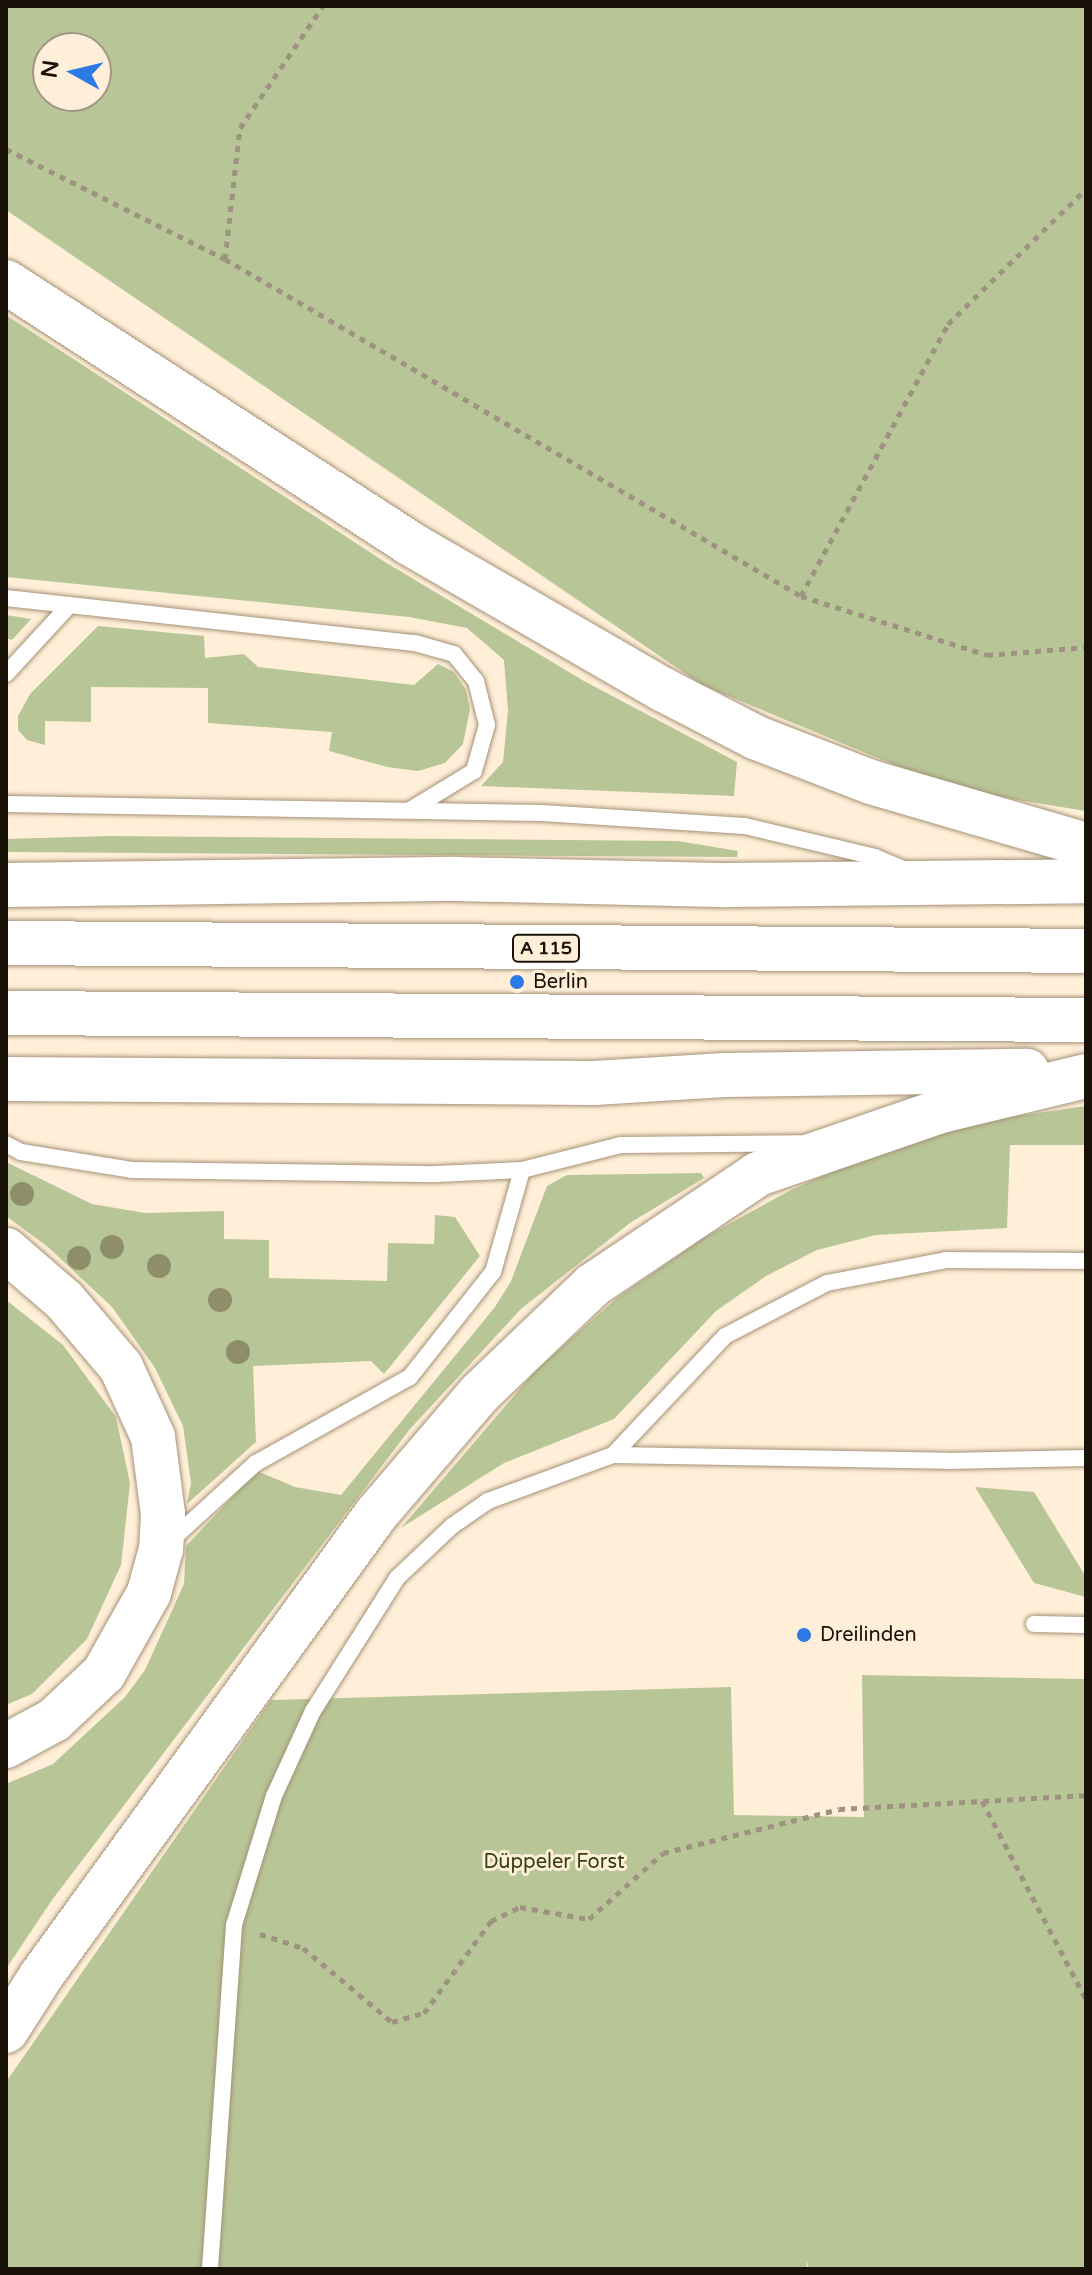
<!DOCTYPE html>
<meta charset="utf-8">
<style>
body{margin:0}
#map{position:relative;width:1092px;height:2275px;overflow:hidden;background:#ffefd8;font-family:"Varela Round",sans-serif}
div>[style]{position:absolute}
.green>*{inset:0;background:#b8c697}
.path>*{height:5px;margin-top:-2.5px;transform-origin:0;background:repeating-linear-gradient(90deg,#9e9280 0 6px,transparent 0 12px)}
.roads{filter:drop-shadow(0 0 2px #a49277) drop-shadow(0 0 2px #a49277)}
.service>*{height:16px;margin:-8px;padding:0 8px;transform-origin:8px;border-radius:8px;background:#fff}
.motorway>*{height:44px;margin:-22px;padding:0 22px;transform-origin:22px;border-radius:22px;background:#fff}
.trees>*{width:24px;height:24px;margin:-12px;border-radius:50%;background:#8f8e6a}
.dots>*{width:22px;height:22px;translate:-50% -50%;box-sizing:border-box;border:4px solid #ffefd8;border-radius:50%}
span{translate:-50% -50%;white-space:nowrap;text-align:center;line-height:1.15;-webkit-text-stroke:6px #ffefd8;paint-order:stroke}
.shield-label span{padding:2px 6px;background:#ffefd8;border:2px solid;border-radius:6px;-webkit-text-stroke-width:0}
.shield-label{font-size:18px;color:#181208;font-weight:700}
.poi-label{font-size:20px;color:#181208}
.left{translate:0 -50%;text-align:left}
.park-label{font-size:20px;color:#343f10}
.frame{position:absolute;inset:0;border:8px solid #181208;pointer-events:none}
.north{position:absolute;left:32px;top:32px;width:80px;height:80px;box-sizing:border-box;background:#ffefd8;border:2px solid #a39785;border-radius:50%;rotate:278deg;font-size:22px;font-weight:700;line-height:32px;text-align:center;color:#181208}
.north::after{content:'';display:block;margin:auto;width:28px;height:36px;background:#2b7ae5;clip-path:polygon(50% 0,100% 100%,50% 72%,0 100%)}
</style>
<div id="map">
<div class="green">
<div style="clip-path:polygon(evenodd,6px 6px,1086px 6px,1086px 811px,955px 790px,702px 685px,6px 210px,6px 6px,48px 48px,96px 48px,96px 96px,48px 96px,48px 48px)"></div>
<div style="clip-path:polygon(6px 315px,385px 562px,584px 681px,737px 762px,734px 796px,481px 786px,503px 762px,508px 711px,504px 660px,467px 628px,409px 617px,6px 577px)"></div>
<div style="clip-path:polygon(6px 615px,31px 619px,12px 640px,6px 638px)"></div>
<div style="clip-path:polygon(98px 626px,204px 636px,205px 658px,244px 654px,258px 667px,414px 685px,438px 664px,454px 672px,466px 690px,470px 709px,463px 744px,445px 763px,418px 771px,387px 767px,329px 751px,332px 732px,208px 723px,208px 688px,91px 687px,91px 722px,45px 721px,45px 745px,27px 740px,18px 730px,18px 716px,30px 694px)"></div>
<div style="clip-path:polygon(109px 836px,678px 841px,738px 851px,737px 857px,6px 852px,6px 839px)"></div>
<div style="clip-path:polygon(1086px 1106px,1086px 1145px,1010px 1145px,1007px 1228px,876px 1235px,817px 1250px,766px 1276px,716px 1311px,614px 1419px,504px 1463px,401px 1528px,537px 1369px,617px 1298px,705px 1237px,791px 1190px,891px 1146px,1004px 1118px)"></div>
<div style="clip-path:polygon(6px 1162px,92px 1204px,145px 1213px,224px 1211px,224px 1239px,269px 1240px,269px 1278px,387px 1281px,388px 1243px,434px 1244px,435px 1215px,455px 1217px,480px 1256px,384px 1374px,371px 1361px,253px 1366px,256px 1442px,187px 1504px,191px 1483px,183px 1426px,155px 1368px,112px 1307px,48px 1247px,6px 1216px)"></div>
<div style="clip-path:polygon(701px 1173px,704px 1178px,630px 1223px,521px 1309px,410px 1429px,52px 1900px,6px 1969px,6px 1784px,53px 1764px,125px 1697px,145px 1670px,184px 1584px,186px 1546px,257px 1471px,295px 1487px,341px 1495px,495px 1307px,511px 1281px,547px 1186px,567px 1175px)"></div>
<div style="clip-path:polygon(6px 1300px,63px 1345px,116px 1417px,130px 1483px,121px 1565px,87px 1639px,32px 1694px,6px 1705px)"></div>
<div style="clip-path:polygon(975px 1487px,1034px 1492px,1086px 1577px,1086px 1597px,1034px 1583px)"></div>
<div style="clip-path:polygon(862px 1675px,1086px 1679px,1086px 2269px,808px 2269px,807px 2260px,806px 2269px,6px 2269px,6px 2082px,271px 1700px,731px 1687px,734px 1815px,864px 1817px)"></div>
</div>
<div class="path">
<div style="left:6px;top:149px;width:245px;rotate:26.7deg"></div>
<div style="left:225px;top:259px;width:667px;rotate:30.33deg"></div>
<div style="left:801px;top:596px;width:195px;rotate:17.6deg"></div>
<div style="left:987px;top:655px;width:99px;rotate:-4.6deg"></div>
<div style="left:225px;top:259px;width:132px;rotate:-83.5deg"></div>
<div style="left:240px;top:128px;width:148px;rotate:-55.8deg"></div>
<div style="left:801px;top:596px;width:309px;rotate:-61.6deg"></div>
<div style="left:948px;top:324px;width:193px;rotate:-44.4deg"></div>
<div style="left:982px;top:1801px;width:224px;rotate:62.3deg"></div>
<div style="left:260px;top:1934px;width:45px;rotate:18deg"></div>
<div style="left:303px;top:1948px;width:116px;rotate:39.7deg"></div>
<div style="left:392px;top:2022px;width:33px;rotate:-16deg"></div>
<div style="left:424px;top:2013px;width:114px;rotate:-53.9deg"></div>
<div style="left:491px;top:1921px;width:32px;rotate:-26deg"></div>
<div style="left:520px;top:1907px;width:70px;rotate:9.9deg"></div>
<div style="left:589px;top:1919px;width:99px;rotate:-41.7deg"></div>
<div style="left:663px;top:1853px;width:181px;rotate:-14deg"></div>
<div style="left:839px;top:1809px;width:247px;rotate:-3.2deg"></div>
</div>
<div class="roads">
<div class="service">
<div style="left:6px;top:598px;width:411px;rotate:6.3deg"></div>
<div style="left:415px;top:643px;width:41px;rotate:15.8deg"></div>
<div style="left:454px;top:654px;width:35px;rotate:51deg"></div>
<div style="left:476px;top:681px;width:45px;rotate:76deg"></div>
<div style="left:487px;top:725px;width:48px;rotate:105.8deg"></div>
<div style="left:474px;top:771px;width:75px;rotate:148.6deg"></div>
<div style="left:6px;top:674px;width:90px;rotate:-47.3deg"></div>
<div style="left:6px;top:804px;width:536px;rotate:0.96deg"></div>
<div style="left:542px;top:813px;width:203px;rotate:3.7deg"></div>
<div style="left:745px;top:826px;width:134px;rotate:13.4deg"></div>
<div style="left:875px;top:857px;width:33px;rotate:23deg"></div>
<div style="left:6px;top:1144px;width:17px;rotate:28deg"></div>
<div style="left:21px;top:1152px;width:112px;rotate:9.2deg"></div>
<div style="left:132px;top:1170px;width:304px;rotate:0.8deg"></div>
<div style="left:436px;top:1174px;width:86px;rotate:-2.7deg"></div>
<div style="left:613px;top:1455px;width:163px;rotate:-46.7deg"></div>
<div style="left:725px;top:1336px;width:115px;rotate:-27.5deg"></div>
<div style="left:827px;top:1283px;width:121px;rotate:-10.9deg"></div>
<div style="left:946px;top:1260px;width:140px;rotate:0.4deg"></div>
<div style="left:168px;top:1543px;width:119px;rotate:-42.3deg"></div>
<div style="left:256px;top:1463px;width:176px;rotate:-29.2deg"></div>
<div style="left:410px;top:1377px;width:134px;rotate:-51.7deg"></div>
<div style="left:493px;top:1272px;width:106px;rotate:-74.1deg"></div>
<div style="left:522px;top:1170px;width:102px;rotate:-14.2deg"></div>
<div style="left:621px;top:1145px;width:179px;rotate:-0.6deg"></div>
<div style="left:1034px;top:1624px;width:52px;rotate:1.1deg"></div>
<div style="left:210px;top:2269px;width:345px;rotate:-86deg"></div>
<div style="left:234px;top:1925px;width:135px;rotate:-72.8deg"></div>
<div style="left:274px;top:1796px;width:94px;rotate:-65.4deg"></div>
<div style="left:313px;top:1711px;width:157px;rotate:-57.7deg"></div>
<div style="left:397px;top:1578px;width:76px;rotate:-43.4deg"></div>
<div style="left:452px;top:1526px;width:44px;rotate:-34.8deg"></div>
<div style="left:488px;top:1501px;width:133px;rotate:-20.2deg"></div>
<div style="left:613px;top:1455px;width:334px;rotate:1deg"></div>
<div style="left:947px;top:1461px;width:139px;rotate:-1.2deg"></div>
</div>
<div class="motorway">
<div style="left:6px;top:282px;width:480px;rotate:32.9deg"></div>
<div style="left:409px;top:543px;width:292px;rotate:30deg"></div>
<div style="left:662px;top:689px;width:107px;rotate:27.3deg"></div>
<div style="left:757px;top:738px;width:122px;rotate:21.1deg"></div>
<div style="left:871px;top:782px;width:224px;rotate:16.3deg"></div>
<div style="left:6px;top:885px;width:450px;rotate:-0.8deg"></div>
<div style="left:456px;top:879px;width:273px;rotate:1.3deg"></div>
<div style="left:729px;top:885px;width:357px;rotate:-0.6deg"></div>
<div style="left:6px;top:943px;width:1080px;rotate:0.42deg"></div>
<div style="left:6px;top:1013px;width:1080px;rotate:0.37deg"></div>
<div style="left:6px;top:1079px;width:588px;rotate:0.39deg"></div>
<div style="left:594px;top:1083px;width:131px;rotate:-3.5deg"></div>
<div style="left:725px;top:1075px;width:302px;rotate:-0.8deg"></div>
<div style="left:6px;top:1250px;width:77px;rotate:40.8deg"></div>
<div style="left:64px;top:1300px;width:88px;rotate:49.6deg"></div>
<div style="left:121px;top:1367px;width:77px;rotate:65.4deg"></div>
<div style="left:153px;top:1437px;width:78px;rotate:82.6deg"></div>
<div style="left:163px;top:1514px;width:35px;rotate:93deg"></div>
<div style="left:161px;top:1549px;width:46px;rotate:105.3deg"></div>
<div style="left:149px;top:1593px;width:92px;rotate:119.4deg"></div>
<div style="left:104px;top:1673px;width:69px;rotate:136.8deg"></div>
<div style="left:54px;top:1720px;width:55px;rotate:151.6deg"></div>
<div style="left:6px;top:2031px;width:65px;rotate:-57.5deg"></div>
<div style="left:41px;top:1976px;width:572px;rotate:-54.03deg"></div>
<div style="left:377px;top:1513px;width:158px;rotate:-49.4deg"></div>
<div style="left:480px;top:1393px;width:156px;rotate:-43.7deg"></div>
<div style="left:593px;top:1285px;width:199px;rotate:-33.9deg"></div>
<div style="left:758px;top:1174px;width:194px;rotate:-19deg"></div>
<div style="left:941px;top:1111px;width:149px;rotate:-13.6deg"></div>
</div>
</div>
<div class="trees">
<div style="left:22px;top:1194px"></div>
<div style="left:112px;top:1247px"></div>
<div style="left:79px;top:1258px"></div>
<div style="left:159px;top:1266px"></div>
<div style="left:220px;top:1300px"></div>
<div style="left:238px;top:1352px"></div>
</div>
<div class="dots">
<div style="left:517px;top:982px;background:#2b7ae5"></div>
<div style="left:804px;top:1635px;background:#2b7ae5"></div>
</div>
<div class="shield-label">
<span style="left:546px;top:948px">A 115</span>
</div>
<div class="poi-label">
<span class="left" style="left:533px;top:982px">Berlin</span>
<span class="left" style="left:820px;top:1635px">Dreilinden</span>
</div>
<div class="park-label">
<span style="left:554px;top:1862px">Düppeler Forst</span>
</div>
<div class="frame"></div>
<div class="north">N</div>
</div>
